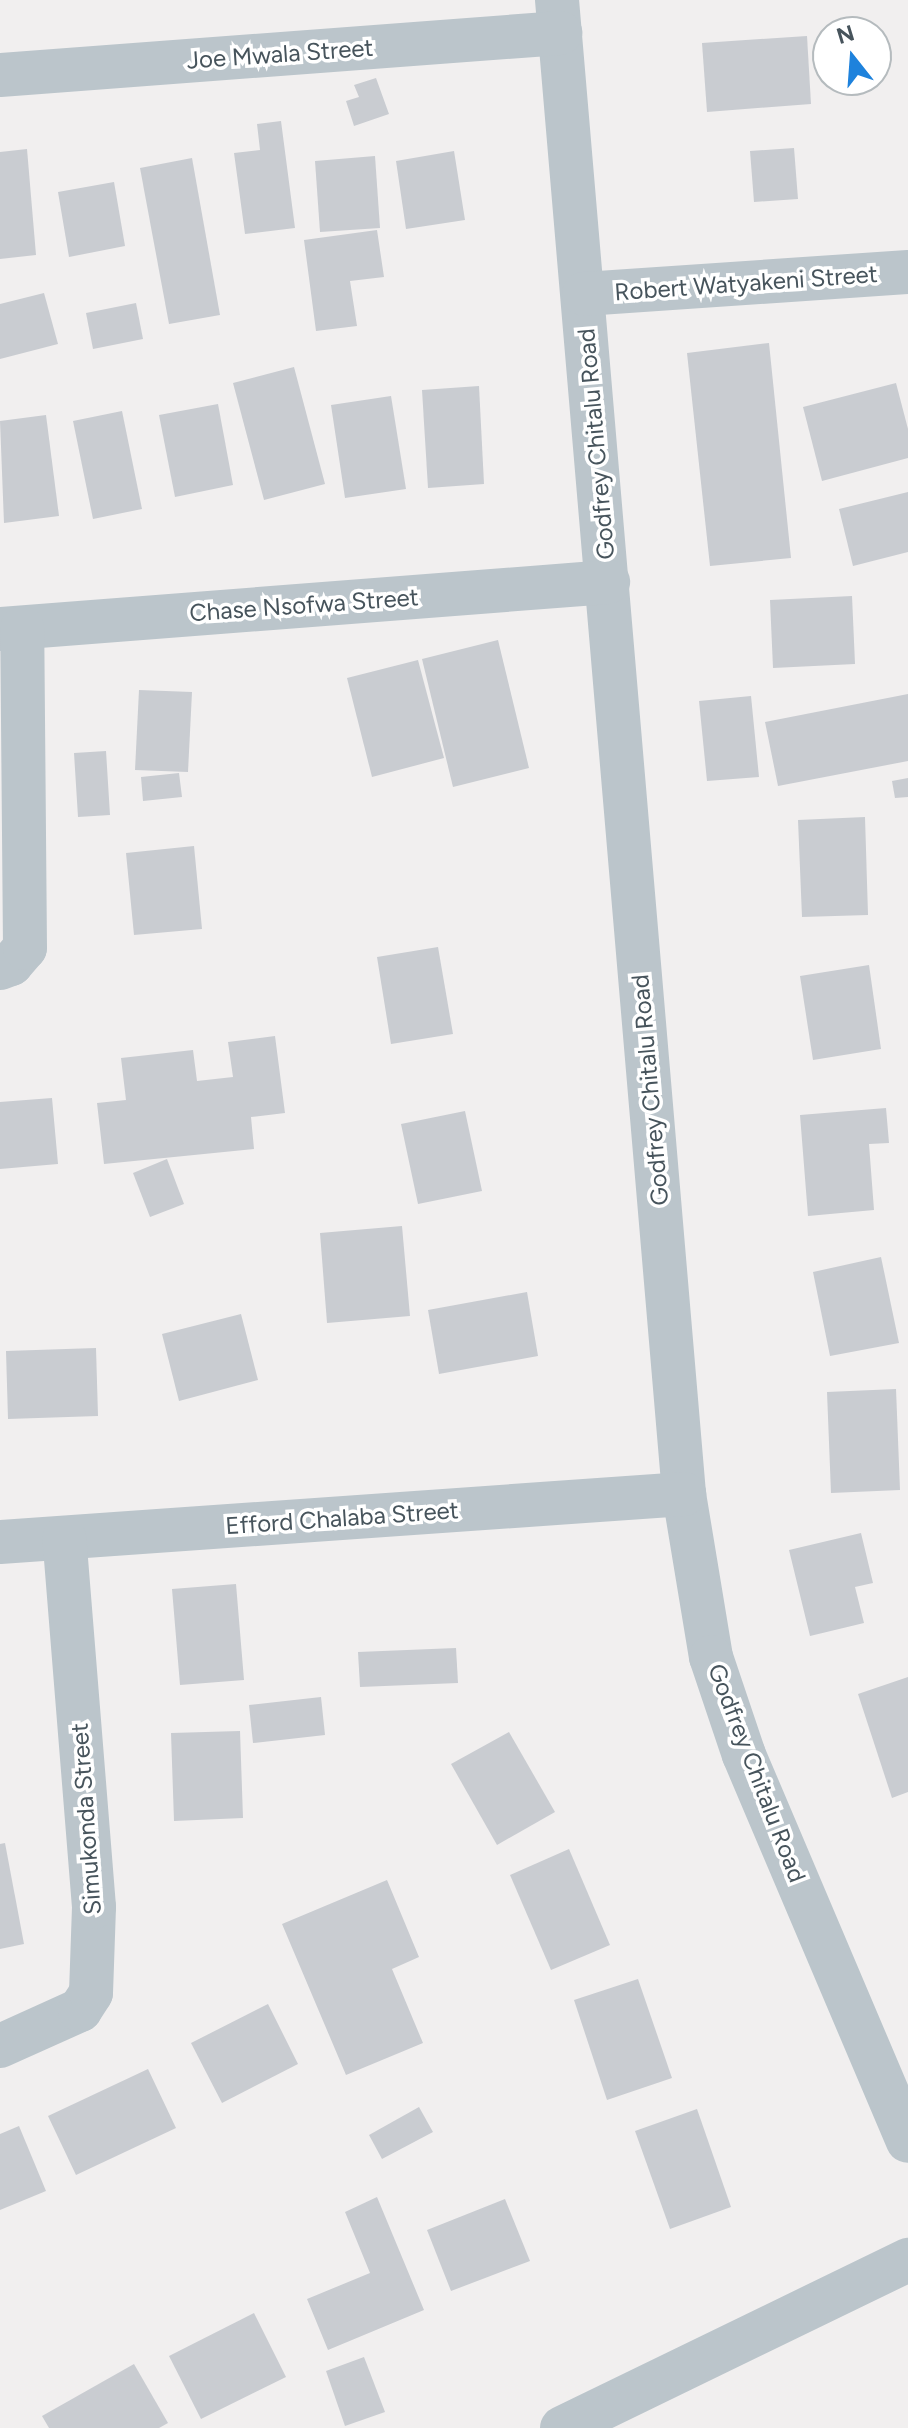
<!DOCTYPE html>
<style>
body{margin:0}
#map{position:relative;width:908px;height:2428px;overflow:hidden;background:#f1efef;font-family:Figtree,sans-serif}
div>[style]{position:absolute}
.building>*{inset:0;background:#c9ccd1}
.minor>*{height:44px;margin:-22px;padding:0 22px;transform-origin:22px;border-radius:22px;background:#bbc5cb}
span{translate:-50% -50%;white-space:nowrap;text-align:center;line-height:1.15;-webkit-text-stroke:7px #fff;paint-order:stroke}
.street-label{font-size:24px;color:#47545c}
.north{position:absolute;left:812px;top:16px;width:80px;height:80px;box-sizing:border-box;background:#fff;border:2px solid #b5bbbe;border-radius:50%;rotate:343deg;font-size:22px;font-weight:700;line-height:32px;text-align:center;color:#47545c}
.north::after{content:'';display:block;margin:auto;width:28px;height:36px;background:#1e82dc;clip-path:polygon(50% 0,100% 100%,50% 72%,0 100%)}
</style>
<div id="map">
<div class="building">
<div style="clip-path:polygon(807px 36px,811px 104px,707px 112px,702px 43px)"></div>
<div style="clip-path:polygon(376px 78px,389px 114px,354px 126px,346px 101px,359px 97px,354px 85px)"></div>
<div style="clip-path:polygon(281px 121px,295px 228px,245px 234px,234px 153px,260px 150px,257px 124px)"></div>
<div style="clip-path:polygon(794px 148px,798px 199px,754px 202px,750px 151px)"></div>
<div style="clip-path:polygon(27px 149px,36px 255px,0 259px,0 152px)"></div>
<div style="clip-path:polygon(454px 151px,465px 220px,406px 229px,396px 161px)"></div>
<div style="clip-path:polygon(375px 156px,380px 228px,320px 232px,315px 161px)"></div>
<div style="clip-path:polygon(192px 158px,220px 315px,169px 324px,140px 168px)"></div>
<div style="clip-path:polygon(114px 182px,125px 246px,69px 257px,58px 192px)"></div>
<div style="clip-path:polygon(377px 230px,384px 277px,350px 281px,357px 326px,316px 331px,304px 240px)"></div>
<div style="clip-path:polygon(44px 293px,58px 344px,0 359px,0 304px)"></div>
<div style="clip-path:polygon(136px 303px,143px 339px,93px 349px,86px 313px)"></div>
<div style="clip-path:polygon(769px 343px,791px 558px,710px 566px,687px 353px)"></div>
<div style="clip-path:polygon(294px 367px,325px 484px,264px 500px,233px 383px)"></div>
<div style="clip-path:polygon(896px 383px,908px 429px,908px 458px,822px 481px,803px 407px)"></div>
<div style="clip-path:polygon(479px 386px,484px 484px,428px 488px,422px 390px)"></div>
<div style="clip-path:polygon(391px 396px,406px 489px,345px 498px,331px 405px)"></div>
<div style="clip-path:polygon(218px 404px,233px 485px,175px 497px,159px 415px)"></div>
<div style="clip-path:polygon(122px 411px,142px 509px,93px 519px,73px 421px)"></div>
<div style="clip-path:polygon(46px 415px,59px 516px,4px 523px,0 421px)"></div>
<div style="clip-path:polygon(908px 492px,908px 552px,853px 566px,839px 509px)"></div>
<div style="clip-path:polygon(852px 596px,855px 664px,773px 668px,770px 600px)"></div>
<div style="clip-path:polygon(498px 640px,529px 768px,453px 787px,422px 659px)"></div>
<div style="clip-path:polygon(418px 660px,444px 758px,372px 777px,347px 678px)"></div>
<div style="clip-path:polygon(139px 690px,192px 692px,188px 772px,135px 770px)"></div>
<div style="clip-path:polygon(908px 694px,908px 761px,778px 786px,765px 722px)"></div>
<div style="clip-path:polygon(751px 696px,759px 777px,707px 781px,699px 701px)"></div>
<div style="clip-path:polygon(106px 751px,110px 815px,78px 817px,74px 753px)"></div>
<div style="clip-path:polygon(179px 773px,182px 797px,143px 801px,141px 777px)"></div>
<div style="clip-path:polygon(908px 778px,908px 797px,895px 798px,892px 781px)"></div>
<div style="clip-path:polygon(865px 817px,868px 915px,802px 917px,798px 820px)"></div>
<div style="clip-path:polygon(194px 846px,202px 929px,134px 935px,126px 853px)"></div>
<div style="clip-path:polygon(438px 947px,453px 1034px,391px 1044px,377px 957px)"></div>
<div style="clip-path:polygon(869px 965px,881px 1049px,813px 1060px,800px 976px)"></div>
<div style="clip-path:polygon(275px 1036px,285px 1113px,251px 1117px,254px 1149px,104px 1164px,97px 1103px,126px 1100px,121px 1058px,193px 1050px,197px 1081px,233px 1077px,228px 1042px)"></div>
<div style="clip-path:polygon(52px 1098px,58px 1164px,0 1169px,0 1102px)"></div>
<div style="clip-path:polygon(886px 1108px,889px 1143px,869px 1144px,874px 1210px,808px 1216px,800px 1115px)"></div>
<div style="clip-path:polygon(465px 1111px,482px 1191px,418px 1204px,401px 1124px)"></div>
<div style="clip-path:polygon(167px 1159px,184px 1204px,150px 1217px,133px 1173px)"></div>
<div style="clip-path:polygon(402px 1226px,410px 1316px,327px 1323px,320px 1233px)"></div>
<div style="clip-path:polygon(881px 1257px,899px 1343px,830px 1356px,813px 1272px)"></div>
<div style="clip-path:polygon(527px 1292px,538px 1356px,439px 1374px,428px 1310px)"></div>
<div style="clip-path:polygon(241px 1314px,258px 1380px,179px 1401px,162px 1334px)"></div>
<div style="clip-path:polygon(96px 1348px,98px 1416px,8px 1419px,6px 1351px)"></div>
<div style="clip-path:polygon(896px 1389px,900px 1490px,831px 1493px,827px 1392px)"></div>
<div style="clip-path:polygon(861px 1533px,873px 1583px,855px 1587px,864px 1623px,810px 1636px,789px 1550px)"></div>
<div style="clip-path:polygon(236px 1584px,244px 1680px,180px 1685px,172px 1589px)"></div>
<div style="clip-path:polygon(456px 1648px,458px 1683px,360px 1687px,358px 1652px)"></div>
<div style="clip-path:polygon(908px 1677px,908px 1792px,892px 1798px,858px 1694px)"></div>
<div style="clip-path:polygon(321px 1697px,325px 1735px,253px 1743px,249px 1705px)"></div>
<div style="clip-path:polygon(240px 1731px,243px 1818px,174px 1821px,171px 1733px)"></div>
<div style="clip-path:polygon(509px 1732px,555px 1812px,497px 1845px,451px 1764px)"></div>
<div style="clip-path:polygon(5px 1843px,24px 1944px,0 1949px,0 1844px)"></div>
<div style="clip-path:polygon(569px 1849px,610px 1945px,551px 1970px,510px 1875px)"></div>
<div style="clip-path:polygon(387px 1880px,419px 1957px,392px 1969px,423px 2043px,346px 2075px,282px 1924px)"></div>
<div style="clip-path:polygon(638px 1979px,672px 2078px,607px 2100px,574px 2000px)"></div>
<div style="clip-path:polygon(268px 2004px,298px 2064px,222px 2103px,191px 2043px)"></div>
<div style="clip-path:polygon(148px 2069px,176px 2128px,76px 2175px,48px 2116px)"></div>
<div style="clip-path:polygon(419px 2107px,433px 2132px,382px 2159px,369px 2135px)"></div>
<div style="clip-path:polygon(697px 2109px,731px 2207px,670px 2229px,635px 2131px)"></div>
<div style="clip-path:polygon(19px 2126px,46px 2191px,0 2210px,0 2134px)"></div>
<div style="clip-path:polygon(377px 2197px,424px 2310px,328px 2350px,307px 2299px,370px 2273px,345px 2212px)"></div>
<div style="clip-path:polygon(505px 2199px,530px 2261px,451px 2291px,427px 2230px)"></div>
<div style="clip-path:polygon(254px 2313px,286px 2377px,201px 2419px,169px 2356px)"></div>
<div style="clip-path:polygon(364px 2357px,385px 2412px,345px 2426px,326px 2371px)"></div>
<div style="clip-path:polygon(134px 2364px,168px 2423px,159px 2428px,49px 2428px,42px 2416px)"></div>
</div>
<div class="minor">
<div style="left:557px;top:0;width:1499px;rotate:85.14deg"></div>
<div style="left:684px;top:1494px;width:165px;rotate:80.6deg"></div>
<div style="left:711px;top:1657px;width:103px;rotate:71.4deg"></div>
<div style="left:744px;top:1755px;width:419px;rotate:67deg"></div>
<div style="left:0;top:75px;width:562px;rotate:-4.29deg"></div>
<div style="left:584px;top:294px;width:325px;rotate:-3.9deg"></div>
<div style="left:0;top:629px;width:610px;rotate:-4.42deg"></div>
<div style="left:0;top:968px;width:12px;rotate:-20deg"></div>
<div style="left:11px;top:964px;width:21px;rotate:-49deg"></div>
<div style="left:25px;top:948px;width:320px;rotate:-90.5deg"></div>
<div style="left:0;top:1542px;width:686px;rotate:-4.01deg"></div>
<div style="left:0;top:2046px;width:88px;rotate:-24.2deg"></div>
<div style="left:80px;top:2010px;width:20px;rotate:-57deg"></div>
<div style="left:91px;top:1993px;width:86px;rotate:-88deg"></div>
<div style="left:94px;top:1907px;width:370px;rotate:-94.6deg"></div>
<div style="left:562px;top:2428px;width:385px;rotate:-25.9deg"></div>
</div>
<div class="street-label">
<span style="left:280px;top:54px;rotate:-4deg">Joe Mwala Street</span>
<span style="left:746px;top:283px;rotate:-4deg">Robert Watyakeni Street</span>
<span style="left:596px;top:444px;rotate:-95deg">Godfrey Chitalu Road</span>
<span style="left:304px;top:605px;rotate:-4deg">Chase Nsofwa Street</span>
<span style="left:650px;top:1090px;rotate:-95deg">Godfrey Chitalu Road</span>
<span style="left:342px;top:1518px;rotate:-4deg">Efford Chalaba Street</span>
<span style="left:757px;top:1773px;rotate:69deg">Godfrey Chitalu Road</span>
<span style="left:86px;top:1819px;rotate:-94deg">Simukonda Street</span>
</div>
<div class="north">N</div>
</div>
